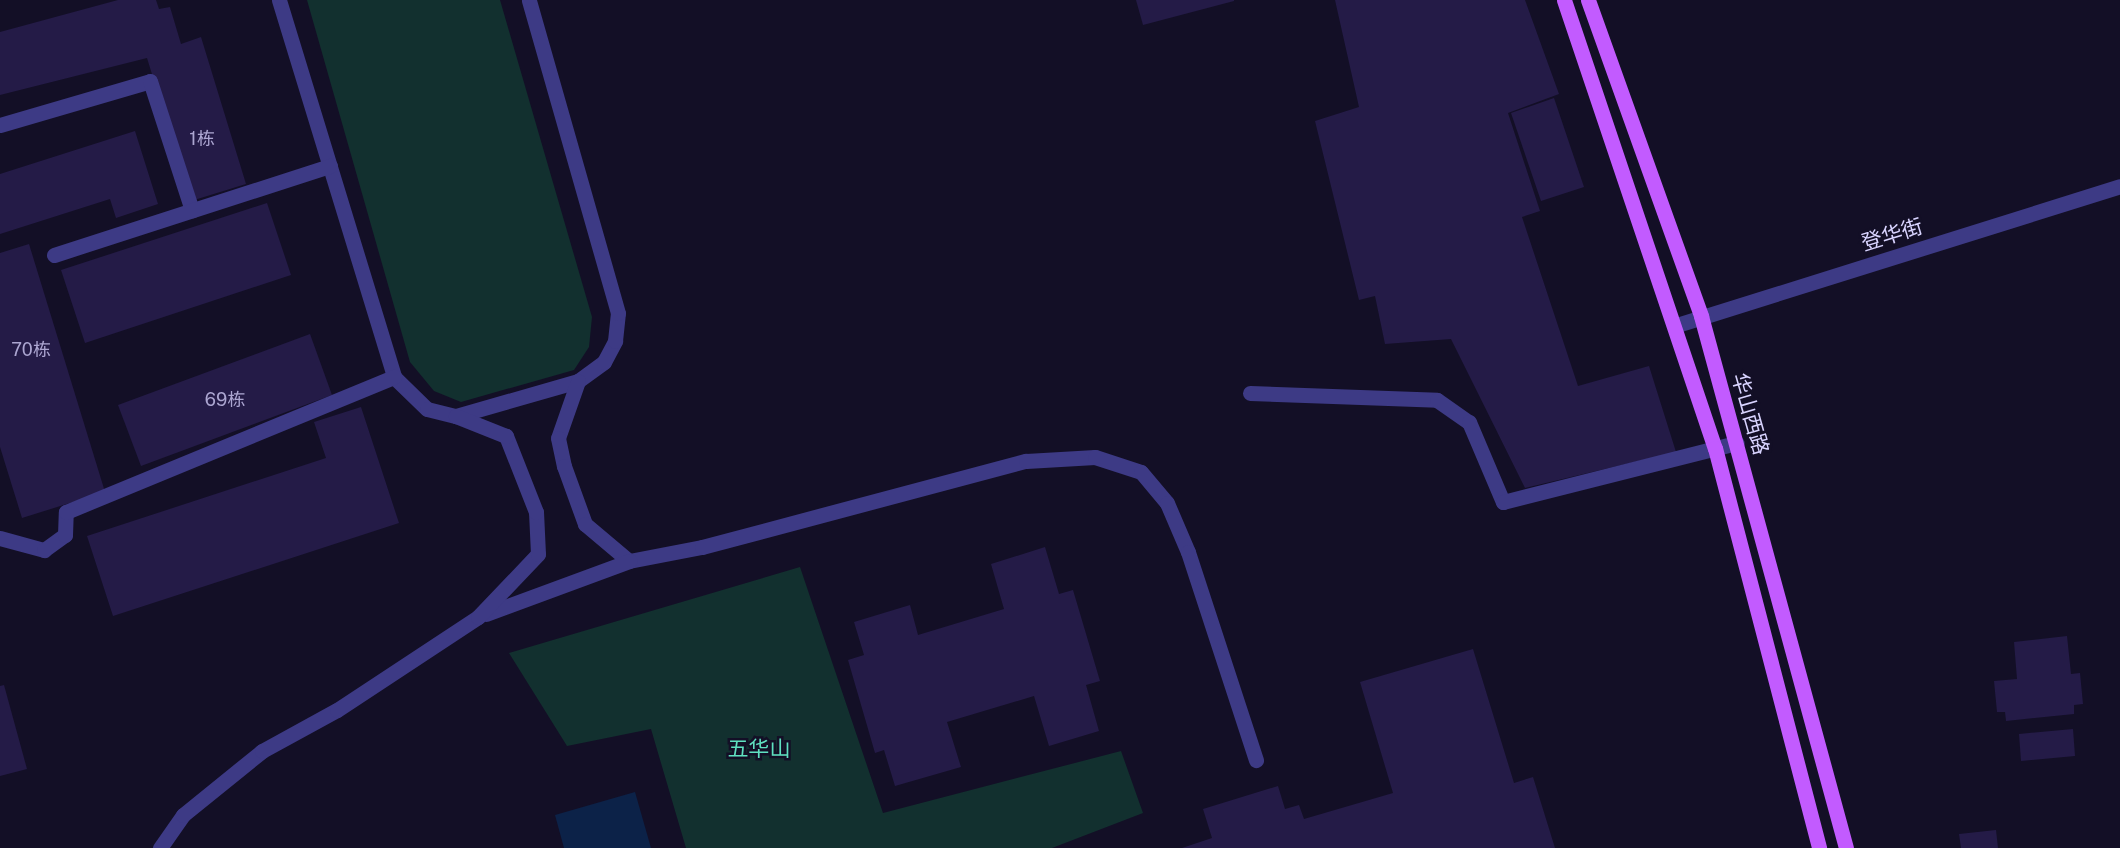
<!DOCTYPE html>
<meta charset="utf-8">
<style>
body{margin:0}
#map{position:relative;width:2120px;height:848px;overflow:hidden;background:#130f26;font-family:"Public Sans","Noto Sans SC",sans-serif}
div>[style]{position:absolute}
.green>*{inset:0;background:#12302f}
.water>*{inset:0;background:#0c2248}
.building>*{inset:0;background:#241b47}
.minor>*{height:15px;margin:-7.5px;padding:0 7.5px;transform-origin:7.5px;border-radius:7.5px;background:#3d3a85}
.major>*{height:15px;margin:-7.5px;padding:0 7.5px;transform-origin:7.5px;border-radius:7.5px;background:#c25bff}
span{translate:-50% -50%;white-space:nowrap;text-align:center;line-height:1.15;-webkit-text-stroke:5px #130f26;paint-order:stroke}
.number-label{font-size:18px;color:#aca6d1}
.number-label span{-webkit-text-stroke-width:0}
.street-label{font-size:21px;color:#d9d4ff}
.park-label{font-size:21px;color:#5fe0c0}
</style>
<div id="map">
<div class="green">
<div style="clip-path:polygon(307px 0,500px 0,592px 317px,589px 347px,574px 370px,461px 402px,434px 391px,410px 362px)"></div>
<div style="clip-path:polygon(800px 567px,883px 813px,1121px 751px,1143px 813px,1052px 848px,686px 848px,651px 729px,567px 746px,509px 653px)"></div>
</div>
<div class="water">
<div style="clip-path:polygon(635px 792px,651px 848px,564px 848px,555px 815px)"></div>
</div>
<div class="building">
<div style="clip-path:polygon(118px 0,156px 0,159px 9px,170px 7px,181px 44px,201px 37px,246px 184px,191px 201px,147px 58px,0 95px,0 32px)"></div>
<div style="clip-path:polygon(1136px 0,1234px 0,1234px 1px,1143px 25px)"></div>
<div style="clip-path:polygon(1335px 0,1525px 0,1559px 94px,1508px 113px,1540px 211px,1522px 217px,1578px 386px,1649px 366px,1676px 452px,1525px 488px,1451px 339px,1385px 344px,1375px 296px,1359px 300px,1315px 121px,1359px 107px)"></div>
<div style="clip-path:polygon(1554px 98px,1584px 187px,1541px 201px,1511px 113px)"></div>
<div style="clip-path:polygon(135px 131px,158px 204px,116px 218px,110px 199px,0 234px,0 174px)"></div>
<div style="clip-path:polygon(267px 203px,291px 275px,85px 343px,61px 270px)"></div>
<div style="clip-path:polygon(29px 244px,105px 492px,22px 518px,0 447px,0 253px)"></div>
<div style="clip-path:polygon(310px 334px,332px 395px,141px 466px,118px 405px)"></div>
<div style="clip-path:polygon(361px 407px,399px 523px,113px 616px,87px 536px,326px 458px,314px 422px)"></div>
<div style="clip-path:polygon(1045px 547px,1059px 594px,1073px 590px,1100px 681px,1086px 685px,1099px 731px,1049px 746px,1034px 696px,947px 722px,961px 767px,895px 786px,884px 750px,875px 753px,848px 660px,864px 655px,854px 622px,910px 605px,918px 635px,1004px 609px,991px 564px)"></div>
<div style="clip-path:polygon(2067px 636px,2071px 674px,2080px 673px,2083px 704px,2074px 705px,2074px 714px,2006px 721px,2005px 712px,1997px 712px,1994px 681px,2017px 679px,2014px 642px)"></div>
<div style="clip-path:polygon(1473px 649px,1514px 783px,1533px 777px,1555px 848px,1182px 848px,1212px 838px,1203px 809px,1278px 786px,1285px 809px,1299px 805px,1304px 819px,1393px 793px,1360px 682px)"></div>
<div style="clip-path:polygon(4px 685px,27px 769px,0 776px,0 686px)"></div>
<div style="clip-path:polygon(2073px 729px,2075px 756px,2021px 761px,2019px 734px)"></div>
<div style="clip-path:polygon(1996px 830px,1998px 848px,1961px 848px,1959px 834px)"></div>
</div>
<div class="minor">
<div style="left:279px;top:0;width:394px;rotate:73deg"></div>
<div style="left:394px;top:377px;width:46px;rotate:44.1deg"></div>
<div style="left:427px;top:409px;width:30px;rotate:14deg"></div>
<div style="left:456px;top:416px;width:127px;rotate:-16deg"></div>
<div style="left:578px;top:381px;width:32px;rotate:-36deg"></div>
<div style="left:604px;top:362px;width:24px;rotate:-62deg"></div>
<div style="left:615px;top:341px;width:28px;rotate:-84deg"></div>
<div style="left:618px;top:313px;width:325px;rotate:-105.9deg"></div>
<div style="left:0;top:125px;width:156px;rotate:-16.3deg"></div>
<div style="left:150px;top:81px;width:136px;rotate:72deg"></div>
<div style="left:54px;top:255px;width:290px;rotate:-17.9deg"></div>
<div style="left:1677px;top:325px;width:464px;rotate:-17.4deg"></div>
<div style="left:578px;top:381px;width:60px;rotate:109.3deg"></div>
<div style="left:558px;top:438px;width:29px;rotate:78deg"></div>
<div style="left:564px;top:466px;width:62px;rotate:70.1deg"></div>
<div style="left:585px;top:524px;width:57px;rotate:40.1deg"></div>
<div style="left:629px;top:561px;width:74px;rotate:-10.9deg"></div>
<div style="left:702px;top:547px;width:335px;rotate:-14.9deg"></div>
<div style="left:1026px;top:461px;width:69px;rotate:-3.3deg"></div>
<div style="left:1095px;top:457px;width:48px;rotate:18.1deg"></div>
<div style="left:1141px;top:472px;width:40px;rotate:50deg"></div>
<div style="left:1167px;top:503px;width:53px;rotate:66.8deg"></div>
<div style="left:1188px;top:552px;width:219px;rotate:71.9deg"></div>
<div style="left:1250px;top:393px;width:187px;rotate:2.1deg"></div>
<div style="left:1437px;top:400px;width:39px;rotate:35deg"></div>
<div style="left:1469px;top:422px;width:87px;rotate:67deg"></div>
<div style="left:1503px;top:502px;width:241px;rotate:-14.2deg"></div>
<div style="left:0;top:538px;width:46px;rotate:15.3deg"></div>
<div style="left:44px;top:550px;width:26px;rotate:-36deg"></div>
<div style="left:65px;top:535px;width:23px;rotate:-88deg"></div>
<div style="left:66px;top:512px;width:355px;rotate:-22.4deg"></div>
<div style="left:486px;top:614px;width:153px;rotate:-20.3deg"></div>
<div style="left:160px;top:848px;width:40px;rotate:-55.1deg"></div>
<div style="left:183px;top:815px;width:102px;rotate:-39deg"></div>
<div style="left:262px;top:751px;width:85px;rotate:-28.7deg"></div>
<div style="left:337px;top:710px;width:169px;rotate:-33.4deg"></div>
<div style="left:478px;top:617px;width:87px;rotate:-46.4deg"></div>
<div style="left:538px;top:554px;width:42px;rotate:-92.7deg"></div>
<div style="left:536px;top:512px;width:82px;rotate:-111.5deg"></div>
<div style="left:506px;top:436px;width:54px;rotate:-158.2deg"></div>
</div>
<div class="major">
<div style="left:1564px;top:0;width:473px;rotate:71.4deg"></div>
<div style="left:1715px;top:448px;width:413px;rotate:75.4deg"></div>
<div style="left:1588px;top:0;width:336px;rotate:70.3deg"></div>
<div style="left:1701px;top:316px;width:551px;rotate:74.75deg"></div>
</div>
<div class="number-label">
<span style="left:202px;top:139px">1栋</span>
<span style="left:31px;top:350px">70栋</span>
<span style="left:225px;top:400px">69栋</span>
</div>
<div class="street-label">
<span style="left:1892px;top:235px;rotate:-17deg">登华街</span>
<span style="left:1750px;top:414px;rotate:74deg">华山西路</span>
</div>
<div class="park-label">
<span style="left:759px;top:749px">五华山</span>
</div>
</div>
